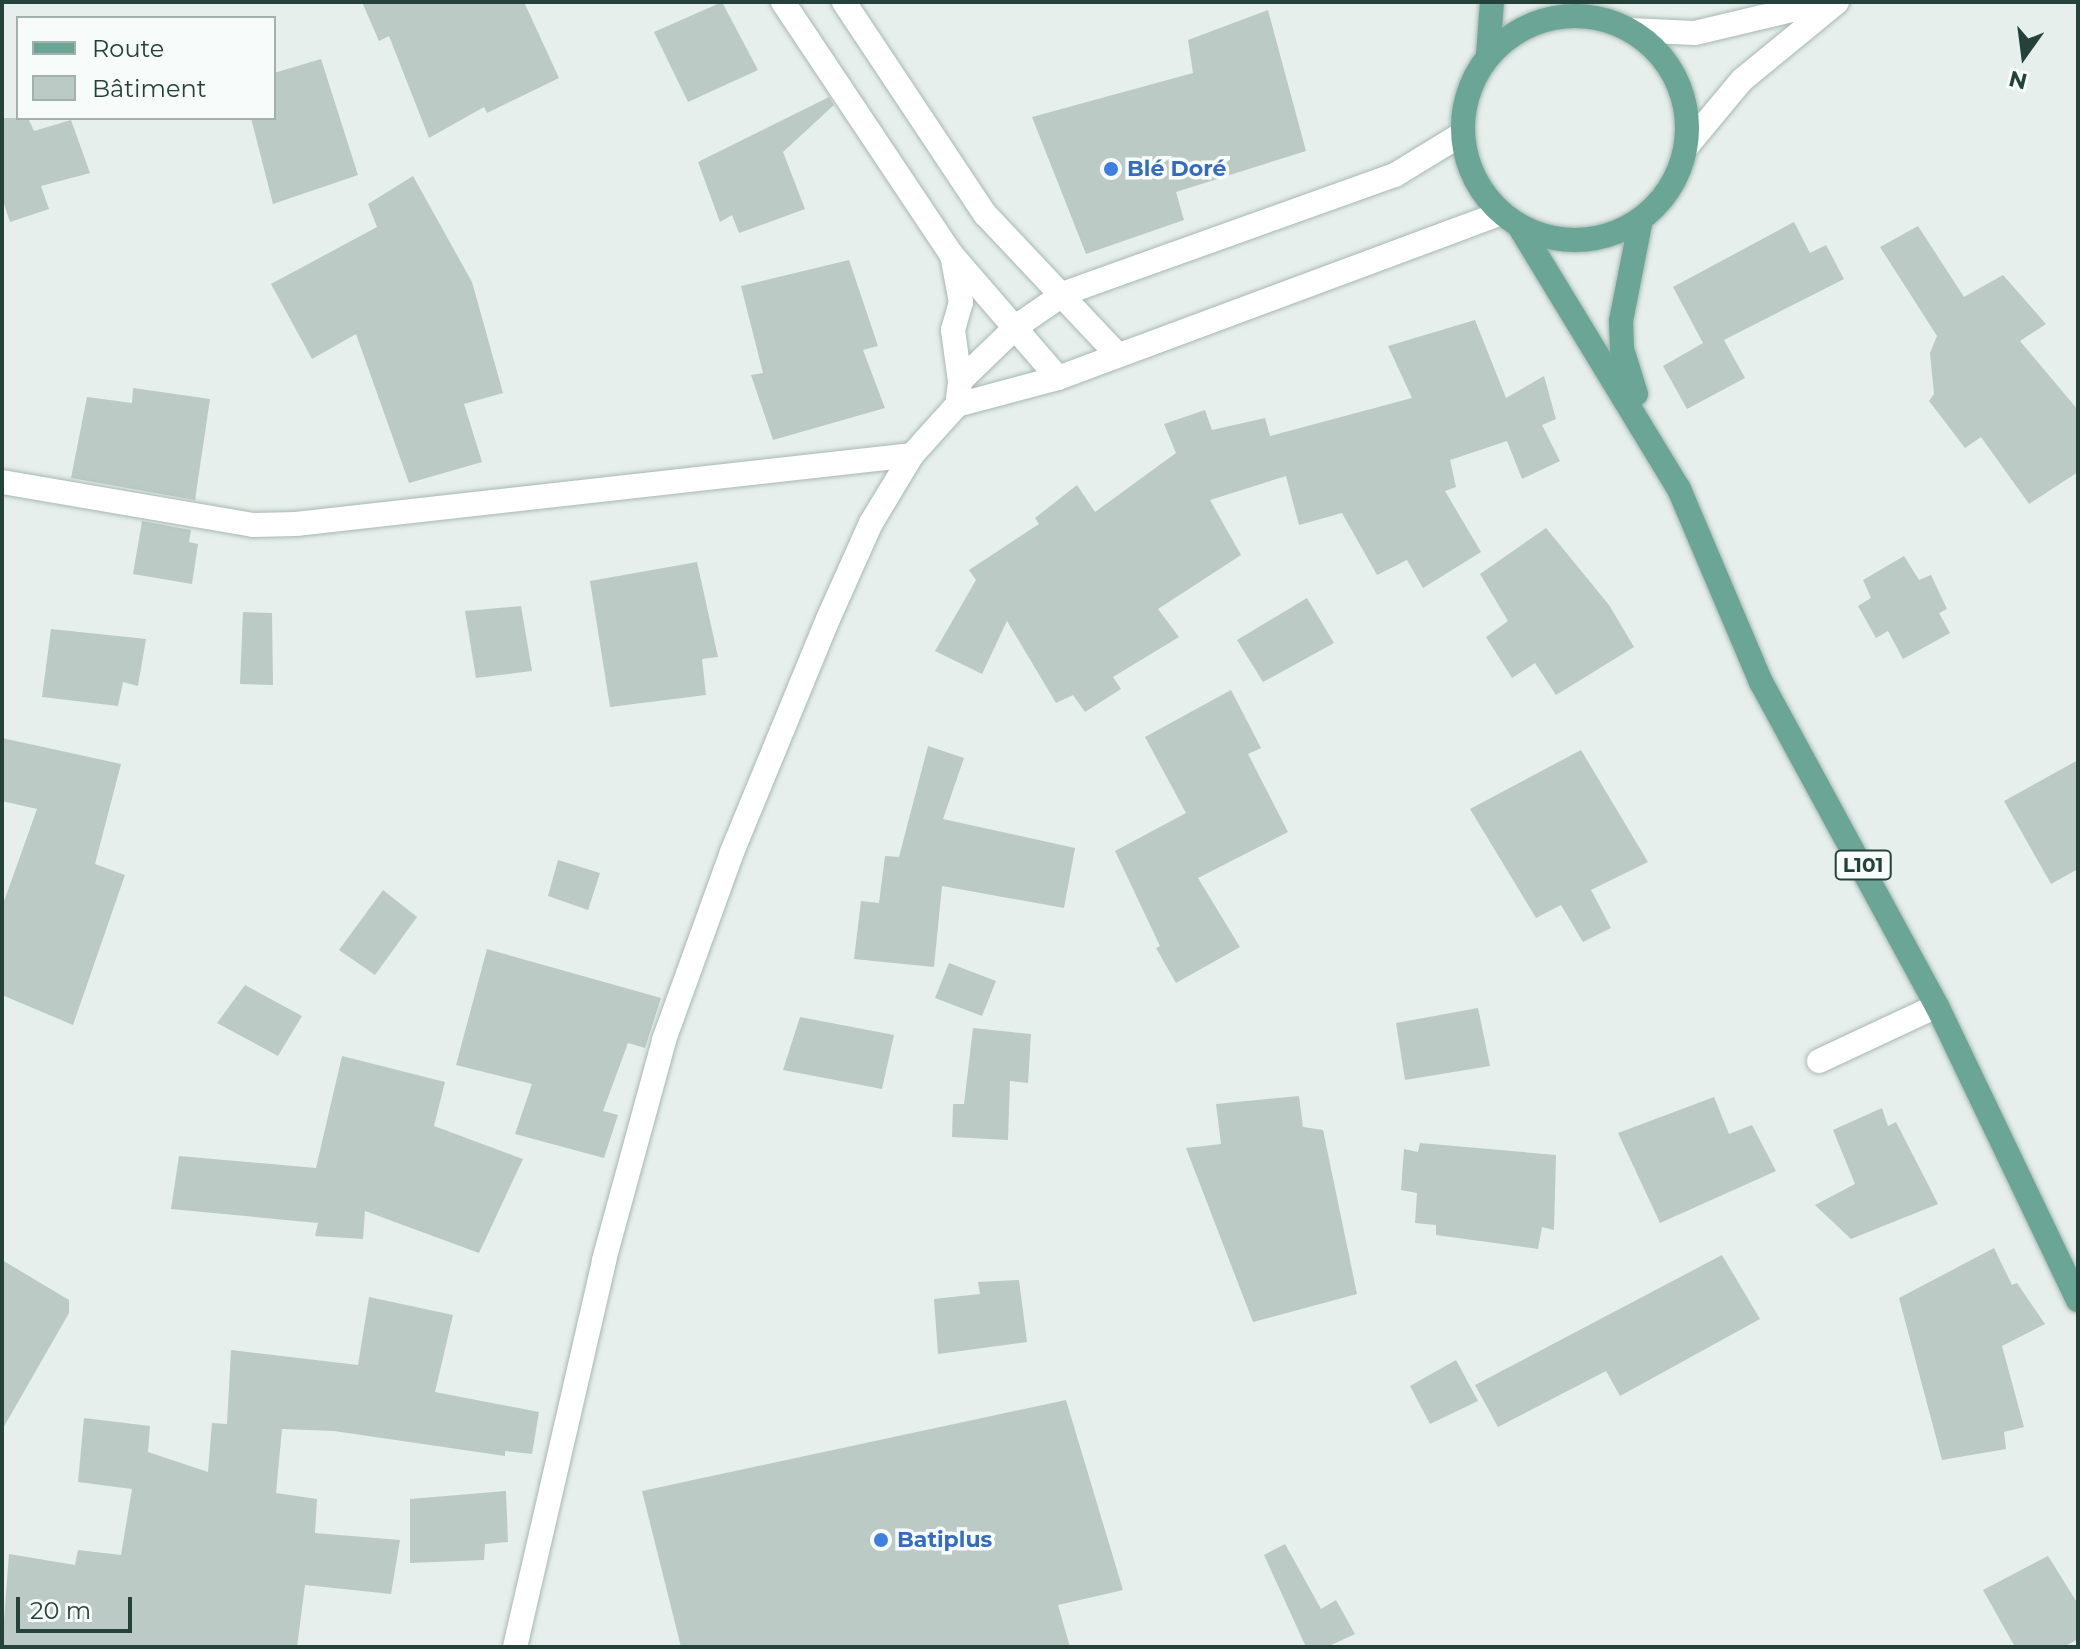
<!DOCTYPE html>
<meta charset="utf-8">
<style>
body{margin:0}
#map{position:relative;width:2080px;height:1649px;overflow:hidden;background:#e6efeb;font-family:Montserrat,sans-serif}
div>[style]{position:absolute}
.building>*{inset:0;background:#bbcac4}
.roads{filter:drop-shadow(0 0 2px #a8b8b2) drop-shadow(0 0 2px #a8b8b2)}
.minor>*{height:24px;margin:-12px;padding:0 12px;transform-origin:12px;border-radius:12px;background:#fff}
.tertiary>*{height:24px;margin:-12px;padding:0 12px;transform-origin:12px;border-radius:12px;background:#fff}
.secondary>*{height:24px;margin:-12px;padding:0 12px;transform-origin:12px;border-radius:12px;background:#fff}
.primary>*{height:24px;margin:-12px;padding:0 12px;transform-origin:12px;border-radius:12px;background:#6aa596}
.primary>.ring{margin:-12px;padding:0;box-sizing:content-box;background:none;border:24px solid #6aa596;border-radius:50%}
.dots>*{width:22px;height:22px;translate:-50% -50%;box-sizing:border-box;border:4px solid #f7fbf9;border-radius:50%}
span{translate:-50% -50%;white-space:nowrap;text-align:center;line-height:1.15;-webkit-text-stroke:7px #f7fbf9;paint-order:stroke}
.shield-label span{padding:2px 6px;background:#f7fbf9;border:2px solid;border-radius:6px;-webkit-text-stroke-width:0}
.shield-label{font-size:20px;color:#24423a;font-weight:700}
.shop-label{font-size:22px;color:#366cbe;font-weight:700}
.left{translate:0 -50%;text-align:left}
.frame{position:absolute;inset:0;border:4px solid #24423a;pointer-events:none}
.legend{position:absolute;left:16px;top:16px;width:260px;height:104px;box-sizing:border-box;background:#f7fbf9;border:2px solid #a3b1ad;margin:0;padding:10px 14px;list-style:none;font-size:24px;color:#24423a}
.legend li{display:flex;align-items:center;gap:16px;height:40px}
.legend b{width:40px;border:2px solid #a3b1ad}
.north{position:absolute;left:1984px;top:16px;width:80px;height:80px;-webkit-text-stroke:6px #f7fbf9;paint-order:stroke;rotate:194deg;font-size:22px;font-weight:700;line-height:32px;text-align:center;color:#24423a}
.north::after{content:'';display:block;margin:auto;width:28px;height:36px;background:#24423a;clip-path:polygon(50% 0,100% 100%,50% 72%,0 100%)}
.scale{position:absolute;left:16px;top:1597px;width:116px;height:36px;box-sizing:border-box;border:4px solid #24423a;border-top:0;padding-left:10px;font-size:24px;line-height:28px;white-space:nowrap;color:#24423a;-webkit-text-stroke:6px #f7fbf9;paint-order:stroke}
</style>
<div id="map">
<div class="building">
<div style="clip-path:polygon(362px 2px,524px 2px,559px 78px,487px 113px,484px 107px,429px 138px,389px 36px,379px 41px)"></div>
<div style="clip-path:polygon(722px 2px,758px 70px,688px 102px,654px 32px)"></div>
<div style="clip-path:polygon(1268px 10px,1306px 151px,1176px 192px,1184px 220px,1086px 254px,1032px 117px,1193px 73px,1188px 40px)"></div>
<div style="clip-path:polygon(321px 59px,358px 175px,273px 204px,251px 118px,274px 118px,274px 73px)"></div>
<div style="clip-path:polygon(829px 97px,834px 105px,783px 152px,805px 209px,739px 233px,732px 215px,720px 222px,698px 162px)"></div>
<div style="clip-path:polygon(2px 118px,28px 118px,34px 131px,71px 120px,90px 173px,41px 186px,49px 209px,10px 222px,2px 198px)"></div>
<div style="clip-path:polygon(413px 176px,472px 282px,503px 393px,464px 404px,482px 462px,409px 483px,356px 334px,312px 359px,271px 284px,377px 227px,368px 204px)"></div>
<div style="clip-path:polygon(1794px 222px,1810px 253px,1826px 245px,1844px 279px,1724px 340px,1745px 378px,1687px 409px,1663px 366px,1703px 343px,1673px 287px)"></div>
<div style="clip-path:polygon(1918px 226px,1964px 297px,2003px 275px,2046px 324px,2020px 341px,2078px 410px,2078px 472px,2029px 504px,1981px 437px,1965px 448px,1929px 401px,1934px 394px,1930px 353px,1937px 336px,1880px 247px)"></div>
<div style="clip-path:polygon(849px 260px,878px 346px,863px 350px,885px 408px,773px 440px,751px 375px,763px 373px,741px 286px)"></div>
<div style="clip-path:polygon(1475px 320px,1506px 398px,1544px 376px,1556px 419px,1542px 425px,1560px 461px,1522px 479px,1507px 441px,1450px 460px,1456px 487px,1445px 491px,1481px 552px,1423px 588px,1407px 560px,1377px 575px,1342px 513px,1299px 525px,1286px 476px,1210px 500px,1241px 555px,1158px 609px,1179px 637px,1113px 677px,1121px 689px,1085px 712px,1073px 695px,1056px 703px,1007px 621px,982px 674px,935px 651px,976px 580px,969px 570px,1039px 524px,1035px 518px,1077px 485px,1095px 512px,1176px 453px,1164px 424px,1205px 410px,1212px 430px,1265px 418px,1270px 436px,1412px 398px,1388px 346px)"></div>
<div style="clip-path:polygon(133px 388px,210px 399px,195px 500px,71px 478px,87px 397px,132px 403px)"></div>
<div style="clip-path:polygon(142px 521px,191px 530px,189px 542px,198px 544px,192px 584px,133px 574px)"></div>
<div style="clip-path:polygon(1546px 528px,1609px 605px,1634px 647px,1556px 695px,1535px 663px,1512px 678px,1486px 637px,1508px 621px,1480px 574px)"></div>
<div style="clip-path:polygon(1904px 556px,1919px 580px,1931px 575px,1947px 609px,1939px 613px,1950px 633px,1903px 659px,1888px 631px,1876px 638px,1858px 606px,1871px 598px,1863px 580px)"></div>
<div style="clip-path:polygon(697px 562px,718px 657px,702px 659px,706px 695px,610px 707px,590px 581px)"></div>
<div style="clip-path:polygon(1307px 598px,1334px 643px,1263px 682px,1237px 640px)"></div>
<div style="clip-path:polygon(521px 606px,532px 671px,476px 678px,465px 611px)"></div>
<div style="clip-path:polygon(243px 612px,272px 613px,273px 685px,240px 684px)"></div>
<div style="clip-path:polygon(51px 629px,146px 639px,138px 686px,123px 682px,118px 706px,42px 697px)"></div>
<div style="clip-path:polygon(1231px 690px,1261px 748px,1248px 754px,1288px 832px,1198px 878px,1240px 947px,1176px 983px,1156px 948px,1160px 946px,1115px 851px,1186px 813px,1145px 737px)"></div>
<div style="clip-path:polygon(2px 738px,121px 764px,95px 864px,125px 875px,73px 1025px,2px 995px,2px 907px,37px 809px,2px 801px)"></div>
<div style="clip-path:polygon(928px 746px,964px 758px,943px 819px,1075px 848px,1064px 908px,942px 886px,934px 967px,854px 959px,861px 901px,879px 903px,885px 856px,899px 857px)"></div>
<div style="clip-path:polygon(1581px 750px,1648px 862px,1591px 890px,1611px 928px,1583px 942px,1561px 905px,1536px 918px,1470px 809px)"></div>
<div style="clip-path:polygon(2078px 760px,2078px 869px,2051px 884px,2004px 801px)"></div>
<div style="clip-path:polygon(558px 860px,600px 873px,588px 910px,548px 896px)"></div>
<div style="clip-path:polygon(383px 890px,417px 917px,375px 975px,339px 950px)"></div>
<div style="clip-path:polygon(487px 949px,661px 998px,645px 1048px,628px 1043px,603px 1111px,618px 1115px,604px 1158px,515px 1134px,532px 1084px,456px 1065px)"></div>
<div style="clip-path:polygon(949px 963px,996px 981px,982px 1016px,935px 998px)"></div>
<div style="clip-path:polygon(245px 985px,302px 1016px,278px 1056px,217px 1023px)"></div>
<div style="clip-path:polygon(1478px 1008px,1490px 1066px,1405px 1080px,1396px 1023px)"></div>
<div style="clip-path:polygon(800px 1017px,894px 1035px,882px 1089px,783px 1070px)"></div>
<div style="clip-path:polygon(973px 1028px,1031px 1034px,1028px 1083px,1010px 1081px,1008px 1140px,952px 1137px,953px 1104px,964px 1104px)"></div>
<div style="clip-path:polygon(342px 1056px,445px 1082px,434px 1126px,523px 1159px,479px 1253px,365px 1211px,363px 1239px,315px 1236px,318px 1223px,171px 1209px,179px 1156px,316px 1168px)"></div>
<div style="clip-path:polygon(1299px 1096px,1303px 1127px,1323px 1130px,1357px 1294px,1253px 1322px,1186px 1148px,1221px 1144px,1216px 1104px)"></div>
<div style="clip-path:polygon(1714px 1097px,1729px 1134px,1752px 1125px,1776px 1171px,1660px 1223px,1618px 1133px)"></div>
<div style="clip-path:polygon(1882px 1108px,1888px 1126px,1896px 1122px,1938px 1204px,1851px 1239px,1815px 1205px,1855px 1184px,1833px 1130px)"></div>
<div style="clip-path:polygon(1420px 1143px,1556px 1155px,1554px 1230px,1542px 1227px,1538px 1249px,1436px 1235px,1436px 1225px,1415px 1223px,1417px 1193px,1401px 1190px,1404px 1149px,1418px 1152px)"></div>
<div style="clip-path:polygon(1994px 1248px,2012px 1285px,2017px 1283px,2045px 1324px,2002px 1346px,2024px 1427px,2004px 1432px,2006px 1449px,1942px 1460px,1899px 1298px)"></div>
<div style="clip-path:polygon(1722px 1255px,1760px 1319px,1620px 1396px,1606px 1371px,1498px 1427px,1475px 1385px)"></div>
<div style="clip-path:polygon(2px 1260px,69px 1300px,69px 1313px,2px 1430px)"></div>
<div style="clip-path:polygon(1019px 1280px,1027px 1342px,938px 1354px,934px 1299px,980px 1294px,978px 1282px)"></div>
<div style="clip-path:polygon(369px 1297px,453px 1315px,435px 1392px,539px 1412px,532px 1454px,505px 1451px,505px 1456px,334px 1431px,282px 1429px,276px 1493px,317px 1499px,315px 1533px,400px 1540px,391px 1594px,305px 1585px,297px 1647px,2px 1647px,9px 1554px,75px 1565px,78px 1550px,121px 1555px,132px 1489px,78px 1482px,84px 1418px,150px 1426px,148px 1452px,208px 1472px,212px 1423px,227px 1424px,231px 1350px,358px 1365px)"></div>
<div style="clip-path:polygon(1456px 1360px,1478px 1401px,1430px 1424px,1410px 1386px)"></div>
<div style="clip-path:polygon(1066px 1400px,1123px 1590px,1058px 1605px,1070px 1647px,681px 1647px,642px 1491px)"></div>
<div style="clip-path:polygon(506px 1491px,508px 1542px,485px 1544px,484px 1560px,410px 1563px,410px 1499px)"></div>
<div style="clip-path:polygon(1285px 1544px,1321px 1609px,1336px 1600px,1355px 1634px,1327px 1647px,1306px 1647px,1264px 1555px)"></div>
<div style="clip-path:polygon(2048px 1556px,2078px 1604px,2078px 1639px,2064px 1647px,2015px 1647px,1983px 1590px)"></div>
</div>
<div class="roads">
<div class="minor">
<div style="left:2px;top:482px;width:255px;rotate:9.7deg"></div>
<div style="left:253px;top:525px;width:43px;rotate:-1.3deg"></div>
<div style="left:296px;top:524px;width:620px;rotate:-6.39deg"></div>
<div style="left:1819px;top:1061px;width:130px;rotate:-25deg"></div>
</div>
<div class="tertiary">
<div style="left:958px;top:398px;width:17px;rotate:-83deg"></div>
<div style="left:960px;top:381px;width:79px;rotate:-44deg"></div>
<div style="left:515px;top:1647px;width:397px;rotate:-77deg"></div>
<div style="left:604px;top:1260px;width:228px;rotate:-74.7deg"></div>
<div style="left:664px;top:1040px;width:200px;rotate:-70.1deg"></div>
<div style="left:732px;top:852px;width:252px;rotate:-67.6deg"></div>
<div style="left:828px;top:619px;width:105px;rotate:-65.9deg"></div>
<div style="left:871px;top:523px;width:79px;rotate:-58.9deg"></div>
<div style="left:912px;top:455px;width:67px;rotate:-48deg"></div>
<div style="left:957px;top:405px;width:105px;rotate:-15deg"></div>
</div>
<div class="secondary">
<div style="left:783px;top:2px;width:304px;rotate:56.3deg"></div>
<div style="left:952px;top:255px;width:162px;rotate:49.2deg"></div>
<div style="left:1058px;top:378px;width:473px;rotate:-20.4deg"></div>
<div style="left:844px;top:2px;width:255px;rotate:56.4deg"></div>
<div style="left:985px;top:214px;width:194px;rotate:46.7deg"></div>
<div style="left:1630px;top:30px;width:65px;rotate:2.6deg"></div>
<div style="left:1695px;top:33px;width:108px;rotate:-13.4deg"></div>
<div style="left:1800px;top:8px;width:26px"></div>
<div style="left:1687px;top:146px;width:86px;rotate:-50.2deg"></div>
<div style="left:1742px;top:80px;width:123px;rotate:-39.4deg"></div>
<div style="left:952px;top:255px;width:48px;rotate:79.2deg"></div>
<div style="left:961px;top:302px;width:29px;rotate:106deg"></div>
<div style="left:953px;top:330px;width:51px;rotate:82.2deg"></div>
<div style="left:1017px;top:326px;width:58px;rotate:-34.5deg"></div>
<div style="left:1065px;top:293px;width:350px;rotate:-19.7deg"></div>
<div style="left:1395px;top:175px;width:79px;rotate:-31.5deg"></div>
</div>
<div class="primary">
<div class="ring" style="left:1463px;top:16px;width:200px;height:200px"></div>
<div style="left:1488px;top:55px;width:53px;rotate:-85.7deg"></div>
<div style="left:1519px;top:226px;width:308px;rotate:58.7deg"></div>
<div style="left:1679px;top:489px;width:210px;rotate:67deg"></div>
<div style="left:1761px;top:682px;width:369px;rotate:61.5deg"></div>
<div style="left:1937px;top:1006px;width:326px;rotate:64.4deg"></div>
<div style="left:1636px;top:394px;width:47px;rotate:-107.3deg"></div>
<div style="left:1622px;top:349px;width:28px;rotate:-92deg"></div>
<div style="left:1621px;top:321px;width:104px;rotate:-78.9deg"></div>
</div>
</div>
<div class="dots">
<div style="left:1111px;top:169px;background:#3f7fe0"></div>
<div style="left:881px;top:1540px;background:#3f7fe0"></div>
</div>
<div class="shield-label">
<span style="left:1863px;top:865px">L101</span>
</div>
<div class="shop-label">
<span class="left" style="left:1127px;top:169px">Blé Doré</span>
<span class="left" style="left:897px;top:1540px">Batiplus</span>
</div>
<div class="frame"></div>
<ul class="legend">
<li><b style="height:10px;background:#6aa596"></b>Route</li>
<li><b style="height:22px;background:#bbcac4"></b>Bâtiment</li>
</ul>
<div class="north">N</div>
<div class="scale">20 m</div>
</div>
